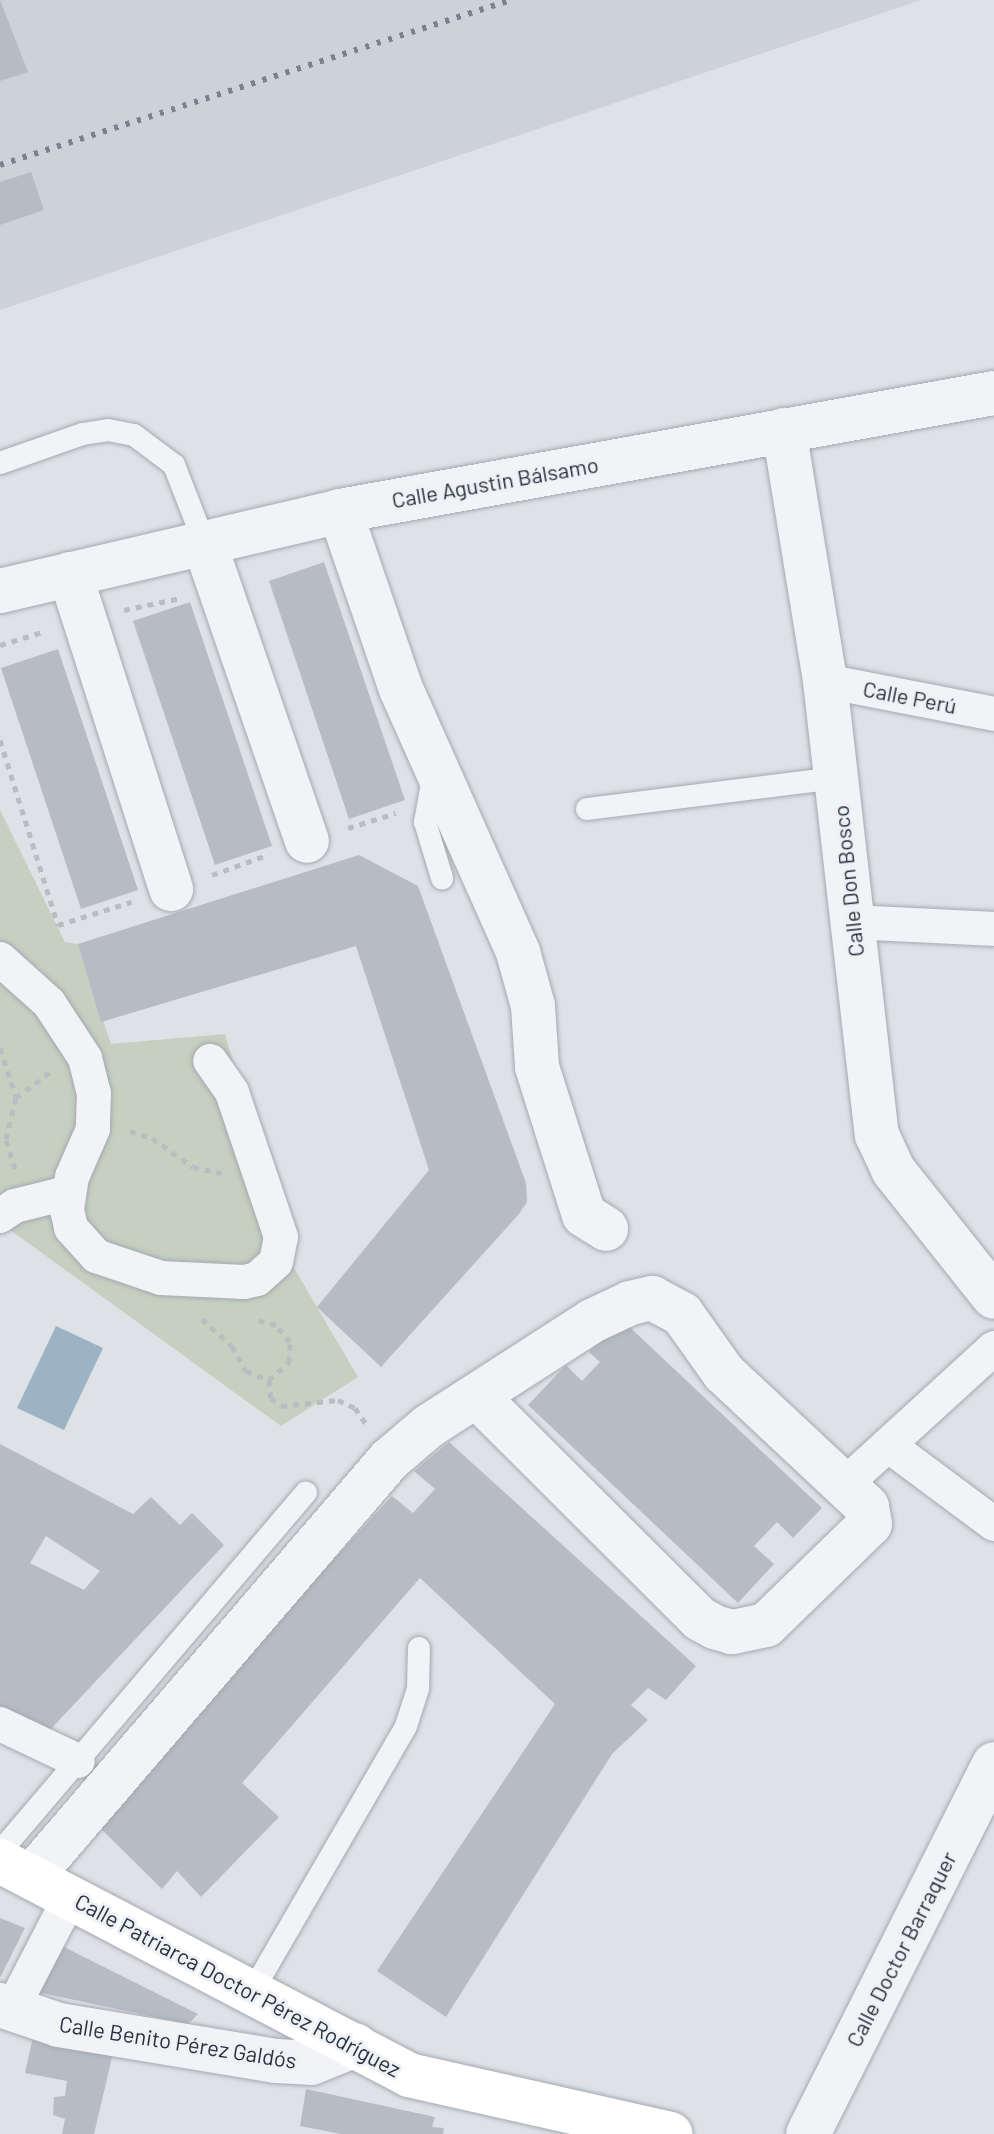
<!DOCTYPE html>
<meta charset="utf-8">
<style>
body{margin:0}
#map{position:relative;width:994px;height:2134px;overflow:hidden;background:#dee2e7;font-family:Barlow,sans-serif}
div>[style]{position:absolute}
.built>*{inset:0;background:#cdd2d9}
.green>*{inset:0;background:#c5d0c0}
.water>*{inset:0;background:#9bb3c5}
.building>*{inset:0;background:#b6bcc3}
.path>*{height:5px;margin-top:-2.5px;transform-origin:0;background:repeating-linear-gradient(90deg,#b9bdc2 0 6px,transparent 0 12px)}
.roads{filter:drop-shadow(0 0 2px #a4a9b1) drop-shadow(0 0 2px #a4a9b1)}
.service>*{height:22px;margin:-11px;padding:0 11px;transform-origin:11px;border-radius:11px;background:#f1f3f6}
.pedestrian>*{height:34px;margin:-17px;padding:0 17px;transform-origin:17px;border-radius:17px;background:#f1f3f6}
.minor>*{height:44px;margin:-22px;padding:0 22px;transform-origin:22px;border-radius:22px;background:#f1f3f6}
.tertiary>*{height:44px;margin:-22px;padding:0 22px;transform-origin:22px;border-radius:22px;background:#f1f3f6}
.secondary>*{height:44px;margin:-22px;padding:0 22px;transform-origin:22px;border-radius:22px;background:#fff}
.rail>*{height:6px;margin-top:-3px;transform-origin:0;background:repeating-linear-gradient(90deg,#798390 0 4px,transparent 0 12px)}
span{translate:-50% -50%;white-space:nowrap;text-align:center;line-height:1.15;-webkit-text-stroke:6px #eef1f5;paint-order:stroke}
.street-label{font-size:22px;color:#28313d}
</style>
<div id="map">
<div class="built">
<div style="clip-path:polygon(0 0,921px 0,0 310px)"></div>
</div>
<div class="green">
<div style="clip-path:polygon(0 810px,65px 942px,78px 944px,111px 1044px,225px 1034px,294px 1268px,358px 1377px,281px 1426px,6px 1227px,0 1230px)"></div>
</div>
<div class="water">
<div style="clip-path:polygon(56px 1326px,103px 1348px,64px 1430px,17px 1408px)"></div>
</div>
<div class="building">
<div style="clip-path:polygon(0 0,28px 72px,0 81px)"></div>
<div style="clip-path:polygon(31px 172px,44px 210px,0 225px,0 182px)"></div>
<div style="clip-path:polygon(324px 562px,405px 800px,349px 819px,269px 581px)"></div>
<div style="clip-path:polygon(190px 602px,272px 846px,215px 865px,133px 621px)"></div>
<div style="clip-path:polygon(58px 649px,138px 890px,81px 909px,1px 668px)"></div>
<div style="clip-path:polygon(359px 855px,418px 886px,526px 1183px,527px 1202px,519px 1214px,381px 1367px,317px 1307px,429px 1170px,356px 946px,101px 1022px,78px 944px)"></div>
<div style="clip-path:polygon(621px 1319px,822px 1508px,793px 1538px,777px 1522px,754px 1546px,774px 1564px,738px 1603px,528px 1405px,566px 1365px,582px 1381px,600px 1362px,589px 1352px)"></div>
<div style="clip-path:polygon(449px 1442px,696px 1666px,666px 1700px,648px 1688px,631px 1705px,648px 1720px,612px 1754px,446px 2017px,377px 1971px,555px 1704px,420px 1578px,242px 1783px,279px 1817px,201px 1897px,177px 1871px,162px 1889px,93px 1821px,392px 1496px,413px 1513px,435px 1489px,414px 1471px)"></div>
<div style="clip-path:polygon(evenodd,0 1444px,133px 1514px,151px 1497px,180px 1525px,192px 1513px,224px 1545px,48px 1732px,0 1709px,0 1444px,46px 1536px,100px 1571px,84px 1590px,30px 1563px,46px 1536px)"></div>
<div style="clip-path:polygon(0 1918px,25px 1928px,0 1978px)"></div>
<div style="clip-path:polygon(56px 1943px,198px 2014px,188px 2024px,32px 1991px)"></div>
<div style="clip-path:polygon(35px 2028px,114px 2049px,94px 2134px,62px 2134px,65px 2119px,53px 2115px,54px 2097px,65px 2096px,67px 2081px,25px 2073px)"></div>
<div style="clip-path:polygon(306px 2089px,435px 2117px,432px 2127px,444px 2128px,443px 2134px,341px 2134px,300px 2126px)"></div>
</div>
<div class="path">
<div style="left:124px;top:610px;width:58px;rotate:-11.9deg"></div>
<div style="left:0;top:645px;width:47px;rotate:-17.3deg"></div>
<div style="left:0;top:740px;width:194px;rotate:72.6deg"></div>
<div style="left:58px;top:925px;width:77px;rotate:-17.5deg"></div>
<div style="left:348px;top:828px;width:50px;rotate:-17.4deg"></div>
<div style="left:212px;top:875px;width:59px;rotate:-20deg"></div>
<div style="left:0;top:1048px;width:52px;rotate:71.9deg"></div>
<div style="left:130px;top:1131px;width:23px;rotate:18deg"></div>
<div style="left:152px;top:1138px;width:50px;rotate:35.3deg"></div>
<div style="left:193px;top:1167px;width:29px;rotate:12deg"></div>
<div style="left:15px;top:1169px;width:31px;rotate:-107deg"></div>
<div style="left:6px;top:1139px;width:42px;rotate:-76.3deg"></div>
<div style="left:16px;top:1098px;width:44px;rotate:-37.6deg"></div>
<div style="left:202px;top:1319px;width:40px;rotate:42deg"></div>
<div style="left:232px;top:1346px;width:29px;rotate:61deg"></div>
<div style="left:246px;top:1371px;width:25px;rotate:21deg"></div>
<div style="left:269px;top:1380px;width:27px;rotate:-42deg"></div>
<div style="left:289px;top:1362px;width:20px;rotate:-87deg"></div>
<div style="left:290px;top:1342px;width:22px;rotate:-129deg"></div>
<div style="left:276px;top:1325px;width:23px;rotate:-165deg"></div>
<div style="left:269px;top:1380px;width:18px;rotate:84deg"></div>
<div style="left:271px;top:1398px;width:13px;rotate:39deg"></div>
<div style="left:281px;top:1406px;width:57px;rotate:-6deg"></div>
<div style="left:338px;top:1400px;width:19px;rotate:25deg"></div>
<div style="left:355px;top:1408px;width:21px;rotate:55deg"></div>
</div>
<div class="roads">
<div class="service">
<div style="left:0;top:463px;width:88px;rotate:-19.3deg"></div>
<div style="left:83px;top:434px;width:25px;rotate:-9deg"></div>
<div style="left:108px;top:430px;width:26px;rotate:11deg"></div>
<div style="left:134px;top:435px;width:50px;rotate:36.9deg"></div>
<div style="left:174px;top:465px;width:83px;rotate:68.7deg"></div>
<div style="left:434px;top:773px;width:50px;rotate:100.4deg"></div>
<div style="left:425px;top:822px;width:59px;rotate:73.1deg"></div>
<div style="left:587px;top:809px;width:252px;rotate:-7.1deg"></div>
<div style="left:0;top:1852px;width:472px;rotate:-49.6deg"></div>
<div style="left:252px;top:1992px;width:307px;rotate:-59.9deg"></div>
<div style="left:406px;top:1726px;width:40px;rotate:-72deg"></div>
<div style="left:418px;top:1688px;width:40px;rotate:-88.6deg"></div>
</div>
<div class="pedestrian">
<div style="left:825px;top:681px;width:172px;rotate:11deg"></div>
<div style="left:853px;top:922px;width:141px;rotate:2.8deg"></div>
<div style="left:0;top:959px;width:66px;rotate:41.9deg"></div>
<div style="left:49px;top:1003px;width:66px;rotate:56.8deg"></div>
<div style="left:85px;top:1058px;width:36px;rotate:76deg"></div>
<div style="left:94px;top:1093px;width:36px;rotate:92deg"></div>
<div style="left:93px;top:1129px;width:52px;rotate:113.6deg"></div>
<div style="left:72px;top:1177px;width:33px;rotate:99deg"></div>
<div style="left:67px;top:1210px;width:18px;rotate:77deg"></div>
<div style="left:71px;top:1228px;width:38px;rotate:48deg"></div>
<div style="left:96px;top:1256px;width:69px;rotate:18.7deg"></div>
<div style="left:161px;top:1278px;width:83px;rotate:2.8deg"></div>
<div style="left:244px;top:1282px;width:13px;rotate:-13deg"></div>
<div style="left:257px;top:1279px;width:25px;rotate:-42deg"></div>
<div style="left:276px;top:1262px;width:25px;rotate:-79deg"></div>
<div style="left:281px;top:1237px;width:153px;rotate:-108.7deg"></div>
<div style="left:232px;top:1092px;width:38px;rotate:-125deg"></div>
<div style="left:0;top:1216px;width:18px;rotate:-34deg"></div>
<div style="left:15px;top:1206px;width:54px;rotate:-14deg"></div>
<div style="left:888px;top:1445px;width:132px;rotate:36.7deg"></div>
<div style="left:844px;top:1485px;width:203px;rotate:-42.4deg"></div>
<div style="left:0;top:1724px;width:86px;rotate:25.4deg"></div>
<div style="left:11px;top:2011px;width:128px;rotate:-62.6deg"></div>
</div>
<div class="minor">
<div style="left:784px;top:430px;width:254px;rotate:80.7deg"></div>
<div style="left:825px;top:681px;width:457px;rotate:83.5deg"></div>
<div style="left:877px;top:1135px;width:38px;rotate:65deg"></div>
<div style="left:893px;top:1170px;width:162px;rotate:51.5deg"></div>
<div style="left:340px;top:511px;width:188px;rotate:71.1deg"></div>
<div style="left:401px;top:689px;width:288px;rotate:66deg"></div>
<div style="left:518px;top:952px;width:56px;rotate:74.5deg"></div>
<div style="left:533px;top:1006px;width:61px;rotate:86.2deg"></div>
<div style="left:537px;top:1067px;width:155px;rotate:72.4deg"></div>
<div style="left:584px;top:1215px;width:26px;rotate:32deg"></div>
<div style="left:204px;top:542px;width:316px;rotate:71deg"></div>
<div style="left:70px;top:574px;width:331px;rotate:72.2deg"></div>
<div style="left:31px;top:1877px;width:550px;rotate:-49.35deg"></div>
<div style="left:389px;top:1460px;width:52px;rotate:-40.4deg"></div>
<div style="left:429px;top:1426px;width:194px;rotate:-32.8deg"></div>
<div style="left:592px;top:1321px;width:42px;rotate:-25.3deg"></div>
<div style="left:630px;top:1303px;width:23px;rotate:-13deg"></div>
<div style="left:652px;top:1298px;width:34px;rotate:28deg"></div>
<div style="left:682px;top:1314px;width:72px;rotate:54.6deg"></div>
<div style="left:724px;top:1373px;width:196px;rotate:43.1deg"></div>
<div style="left:867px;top:1507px;width:17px;rotate:80deg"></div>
<div style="left:870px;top:1524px;width:145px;rotate:135.8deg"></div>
<div style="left:766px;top:1625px;width:35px;rotate:168deg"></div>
<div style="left:732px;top:1632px;width:18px;rotate:-164deg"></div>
<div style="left:715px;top:1627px;width:17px;rotate:-152deg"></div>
<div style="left:700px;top:1619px;width:316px;rotate:-135.1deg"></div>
<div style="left:0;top:2005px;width:62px;rotate:18.7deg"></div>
<div style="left:59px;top:2025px;width:220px;rotate:9.4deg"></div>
<div style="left:276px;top:2061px;width:35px;rotate:3deg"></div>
<div style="left:311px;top:2063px;width:48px;rotate:-21.8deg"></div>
<div style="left:808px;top:2134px;width:414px;rotate:-63.3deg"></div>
</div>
<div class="tertiary">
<div style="left:0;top:591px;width:349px;rotate:-13.2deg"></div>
<div style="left:340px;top:511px;width:665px;rotate:-10.23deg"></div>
</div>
<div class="secondary">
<div style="left:0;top:1861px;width:462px;rotate:27.6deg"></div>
<div style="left:409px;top:2075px;width:268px;rotate:12.7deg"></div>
</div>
</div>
<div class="rail">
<div style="left:0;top:165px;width:537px;rotate:-17.9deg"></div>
</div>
<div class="street-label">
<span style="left:495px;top:482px;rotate:-10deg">Calle Agustin Bálsamo</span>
<span style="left:910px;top:697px;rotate:11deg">Calle Perú</span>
<span style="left:848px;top:881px;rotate:-96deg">Calle Don Bosco</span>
<span style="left:901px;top:1949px;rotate:-63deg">Calle Doctor Barraquer</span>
<span style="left:238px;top:1985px;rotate:28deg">Calle Patriarca Doctor Pérez Rodríguez</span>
<span style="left:178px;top:2042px;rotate:9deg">Calle Benito Pérez Galdós</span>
</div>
</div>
